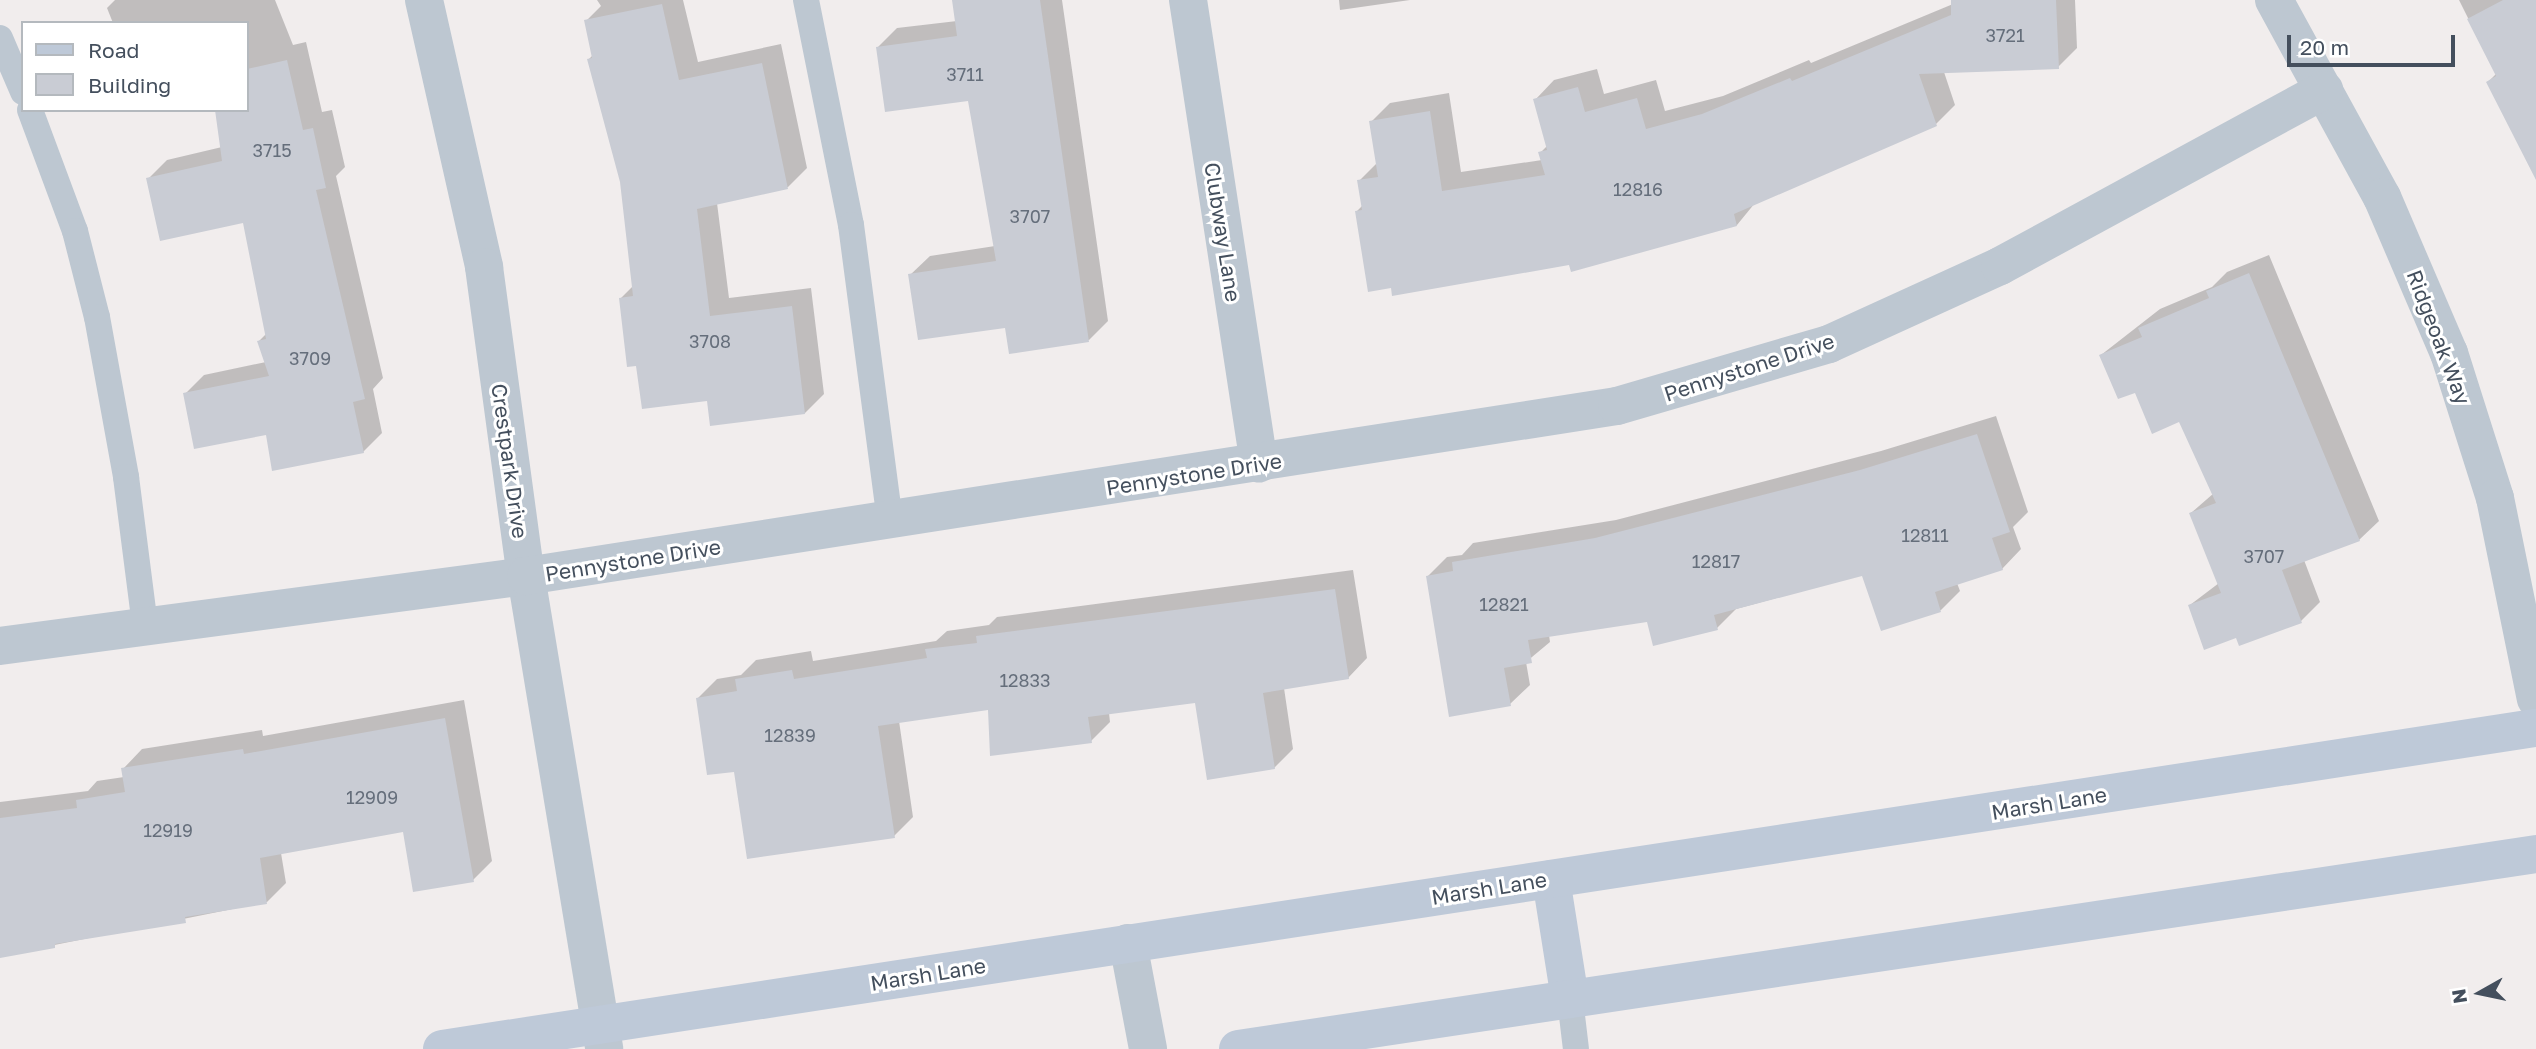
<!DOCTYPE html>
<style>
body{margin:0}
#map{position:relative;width:2536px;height:1049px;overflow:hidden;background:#f1eded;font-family:"Golos Text",sans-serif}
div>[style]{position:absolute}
.shadow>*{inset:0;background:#0003}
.building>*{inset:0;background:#c9ccd4}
.service>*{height:26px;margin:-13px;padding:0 13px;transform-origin:13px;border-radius:13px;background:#bdc7d1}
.minor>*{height:38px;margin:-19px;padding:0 19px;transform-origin:19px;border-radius:19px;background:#bdc7d1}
.secondary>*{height:38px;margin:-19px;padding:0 19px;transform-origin:19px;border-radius:19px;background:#bec9d8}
span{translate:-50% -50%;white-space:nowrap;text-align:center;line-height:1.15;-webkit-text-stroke:6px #fff;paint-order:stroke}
.number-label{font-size:18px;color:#656e7b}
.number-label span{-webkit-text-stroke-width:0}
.street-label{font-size:21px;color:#444f5d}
.legend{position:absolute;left:21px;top:21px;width:228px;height:91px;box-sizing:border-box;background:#fff;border:2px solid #b4b9be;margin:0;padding:9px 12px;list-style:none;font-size:21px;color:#444f5d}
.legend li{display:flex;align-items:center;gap:14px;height:35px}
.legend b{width:35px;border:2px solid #b4b9be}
.north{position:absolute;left:2445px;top:958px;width:70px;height:70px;-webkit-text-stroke:5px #fff;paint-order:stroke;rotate:261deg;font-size:19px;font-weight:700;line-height:28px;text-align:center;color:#444f5d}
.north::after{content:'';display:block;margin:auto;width:24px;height:32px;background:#444f5d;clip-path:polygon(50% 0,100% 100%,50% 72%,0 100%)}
.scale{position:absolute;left:2287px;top:35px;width:168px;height:32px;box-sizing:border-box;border:4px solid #444f5d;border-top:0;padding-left:9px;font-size:21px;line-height:24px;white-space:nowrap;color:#444f5d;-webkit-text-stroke:5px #fff;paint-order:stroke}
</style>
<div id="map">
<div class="shadow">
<div style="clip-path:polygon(115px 0,275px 0,293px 45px,306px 42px,322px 112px,332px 110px,345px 167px,336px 176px,383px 378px,373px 389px,382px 433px,363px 452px,267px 433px,185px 394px,204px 375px,266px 362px,259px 341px,266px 334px,244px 221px,148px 179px,167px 160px,222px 147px,247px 110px,247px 23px,113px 23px,107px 8px)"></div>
<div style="clip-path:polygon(597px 0,683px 0,698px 62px,781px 44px,807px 168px,788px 187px,717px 203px,729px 298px,811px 288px,824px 394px,805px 413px,709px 399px,637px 364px,620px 299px,634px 285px,622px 182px,589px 59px,593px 55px,586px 21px,601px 6px)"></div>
<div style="clip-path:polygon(954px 0,1062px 0,1108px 321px,1089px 340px,1007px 326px,910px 275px,930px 256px,995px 246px,970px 99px,878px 47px,897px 28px,957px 21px)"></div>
<div style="clip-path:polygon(1339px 0,1410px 0,1340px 10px)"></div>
<div style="clip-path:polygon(1952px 0,2075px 0,2077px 48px,2058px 67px,1944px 72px,1955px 105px,1936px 124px,1755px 203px,1737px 225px,1570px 263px,1392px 286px,1357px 211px,1363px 205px,1359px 181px,1377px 163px,1371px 122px,1390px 103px,1449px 93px,1461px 172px,1542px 160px,1540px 153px,1547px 146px,1535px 100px,1554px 80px,1597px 69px,1604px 94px,1656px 80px,1665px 111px,1723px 96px,1809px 60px,1811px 63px,1953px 4px)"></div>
<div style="clip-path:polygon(2459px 0,2536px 0,2536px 138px,2488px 82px,2496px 74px)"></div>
<div style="clip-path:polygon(2269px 255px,2379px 521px,2359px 540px,2304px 560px,2320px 602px,2301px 621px,2237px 636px,2190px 605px,2219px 583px,2191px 513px,2214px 493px,2180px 420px,2136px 390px,2101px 355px,2160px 309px,2212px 287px,2227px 272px)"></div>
<div style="clip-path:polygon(1996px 416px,2028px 512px,2013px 527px,2021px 549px,2002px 569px,1957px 583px,1960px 591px,1941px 610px,1882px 629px,1864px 574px,1736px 609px,1717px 628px,1649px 620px,1549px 635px,1550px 642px,1526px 662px,1530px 685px,1510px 704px,1428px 576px,1447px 557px,1462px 555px,1473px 543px,1616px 520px,1881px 451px)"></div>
<div style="clip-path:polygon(1353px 570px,1367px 658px,1348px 678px,1284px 688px,1293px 749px,1274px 768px,1196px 701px,1109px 713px,1110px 722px,1091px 741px,989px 708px,899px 721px,913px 817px,894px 836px,736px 770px,698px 698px,717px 679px,741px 675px,756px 660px,811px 651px,813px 661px,936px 641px,947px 631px,989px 625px,997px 617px)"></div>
<div style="clip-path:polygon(464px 700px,492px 861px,473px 880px,404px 830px,281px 853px,286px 883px,267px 902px,0 956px,0 802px,88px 791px,97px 781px,124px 777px,123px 769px,142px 749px,262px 730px,263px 736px)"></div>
</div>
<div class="building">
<div style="clip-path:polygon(952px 0,1040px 0,1089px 342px,1009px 354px,1005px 328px,918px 340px,908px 274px,996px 261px,968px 101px,885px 112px,876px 47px,957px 36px)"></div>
<div style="clip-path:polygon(1951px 0,2056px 0,2059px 69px,1919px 74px,1937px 126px,1734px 214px,1737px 226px,1571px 272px,1569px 265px,1392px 296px,1391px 288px,1368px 292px,1355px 211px,1362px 210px,1357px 180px,1378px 177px,1369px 121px,1430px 111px,1442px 191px,1545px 175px,1538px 152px,1547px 150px,1533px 99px,1578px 87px,1585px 112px,1637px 98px,1646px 129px,1702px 114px,1790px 78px,1792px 81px,1951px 15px)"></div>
<div style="clip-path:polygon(2503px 0,2536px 0,2536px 180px,2486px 82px,2496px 76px,2467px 19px)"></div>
<div style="clip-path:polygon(662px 4px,679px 80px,762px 63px,788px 189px,697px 209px,710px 316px,792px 306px,805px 414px,710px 426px,707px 401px,642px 409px,636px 366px,627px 367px,619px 298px,633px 296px,620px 182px,587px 59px,592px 58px,584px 20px)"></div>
<div style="clip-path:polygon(287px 60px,303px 130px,313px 128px,326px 188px,316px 190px,365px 399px,353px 402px,364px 453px,272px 471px,266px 435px,194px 449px,183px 393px,269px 376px,257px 341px,266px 339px,243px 223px,160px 241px,146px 178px,222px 161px,215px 110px,247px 110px,247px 69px)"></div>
<div style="clip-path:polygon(2249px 273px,2360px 541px,2282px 570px,2302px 623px,2239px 646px,2236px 638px,2204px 650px,2188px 605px,2221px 593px,2189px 513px,2216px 503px,2179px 422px,2152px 434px,2135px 393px,2118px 399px,2099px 355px,2142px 337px,2138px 328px,2209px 298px,2206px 291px)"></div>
<div style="clip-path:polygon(1977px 434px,2010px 532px,1992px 538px,2003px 570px,1935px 592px,1941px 612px,1881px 631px,1862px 576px,1714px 615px,1718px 630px,1653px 646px,1647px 622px,1528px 640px,1532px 663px,1504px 668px,1511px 706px,1449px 717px,1426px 576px,1453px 571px,1452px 562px,1595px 538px,1860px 470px)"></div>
<div style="clip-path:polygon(1335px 589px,1349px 679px,1263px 693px,1275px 769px,1207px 780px,1195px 703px,1088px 717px,1092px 743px,990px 756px,988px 710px,878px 726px,895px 838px,747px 859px,734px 772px,707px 775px,696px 698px,737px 691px,735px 679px,792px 670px,794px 679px,927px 658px,925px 649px,977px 643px,976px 636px)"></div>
<div style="clip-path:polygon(445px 718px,474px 882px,413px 892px,403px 832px,260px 858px,267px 904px,185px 917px,186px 923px,55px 944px,55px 948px,0 958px,0 818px,77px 808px,76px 800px,125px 792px,121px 768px,243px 749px,244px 754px)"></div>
</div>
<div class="service">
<div style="left:806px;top:0;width:229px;rotate:78.7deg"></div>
<div style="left:851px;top:225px;width:299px;rotate:82.5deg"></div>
<div style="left:0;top:38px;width:59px;rotate:66.9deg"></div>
<div style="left:30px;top:110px;width:129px;rotate:69.6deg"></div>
<div style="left:75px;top:231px;width:89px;rotate:75.7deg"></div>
<div style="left:97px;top:317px;width:163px;rotate:79.7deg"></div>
<div style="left:126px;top:477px;width:149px;rotate:82.7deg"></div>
<div style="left:1570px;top:999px;width:50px;rotate:83.2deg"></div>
</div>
<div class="minor">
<div style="left:424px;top:0;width:274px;rotate:77.3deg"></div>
<div style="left:484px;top:267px;width:312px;rotate:82.3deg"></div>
<div style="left:526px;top:576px;width:479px;rotate:80.6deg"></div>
<div style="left:1188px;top:0;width:469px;rotate:81.3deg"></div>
<div style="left:2274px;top:0;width:225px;rotate:61.3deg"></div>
<div style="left:2382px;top:197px;width:170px;rotate:66.8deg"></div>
<div style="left:2449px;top:353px;width:152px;rotate:72.4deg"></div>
<div style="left:2495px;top:498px;width:205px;rotate:78.5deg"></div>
<div style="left:0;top:646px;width:531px;rotate:-7.58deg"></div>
<div style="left:526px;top:576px;width:1104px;rotate:-8.86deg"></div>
<div style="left:1617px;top:406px;width:221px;rotate:-16.3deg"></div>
<div style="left:1829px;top:344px;width:188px;rotate:-24.5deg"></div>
<div style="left:2000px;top:266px;width:369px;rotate:-28.5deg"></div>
<div style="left:1128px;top:943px;width:108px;rotate:79.3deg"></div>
</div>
<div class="secondary">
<div style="left:1551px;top:879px;width:121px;rotate:81deg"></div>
<div style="left:442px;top:1049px;width:2118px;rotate:-8.72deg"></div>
<div style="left:1238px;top:1049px;width:1313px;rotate:-8.54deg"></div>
</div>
<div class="number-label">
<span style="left:2005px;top:35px">3721</span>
<span style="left:965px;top:74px">3711</span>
<span style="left:272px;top:150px">3715</span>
<span style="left:1638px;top:189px">12816</span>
<span style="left:1030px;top:216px">3707</span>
<span style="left:710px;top:341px">3708</span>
<span style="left:310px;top:358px">3709</span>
<span style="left:1925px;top:535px">12811</span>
<span style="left:2264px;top:556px">3707</span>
<span style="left:1716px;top:561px">12817</span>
<span style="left:1504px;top:604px">12821</span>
<span style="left:1025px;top:680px">12833</span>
<span style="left:790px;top:735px">12839</span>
<span style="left:372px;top:797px">12909</span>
<span style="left:168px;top:830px">12919</span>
</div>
<div class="street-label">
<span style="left:1223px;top:232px;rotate:81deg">Clubway Lane</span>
<span style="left:2439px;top:337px;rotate:69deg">Ridgeoak Way</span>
<span style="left:1749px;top:367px;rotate:-18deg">Pennystone Drive</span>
<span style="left:510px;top:461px;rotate:82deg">Crestpark Drive</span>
<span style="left:1194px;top:474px;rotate:-9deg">Pennystone Drive</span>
<span style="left:633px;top:560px;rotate:-9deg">Pennystone Drive</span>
<span style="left:2049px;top:803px;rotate:-9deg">Marsh Lane</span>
<span style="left:1489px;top:888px;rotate:-9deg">Marsh Lane</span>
<span style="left:928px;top:974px;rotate:-9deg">Marsh Lane</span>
</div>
<ul class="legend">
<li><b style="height:9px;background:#bec9d8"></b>Road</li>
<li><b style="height:19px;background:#c9ccd4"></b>Building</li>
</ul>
<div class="north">N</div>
<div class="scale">20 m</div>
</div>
